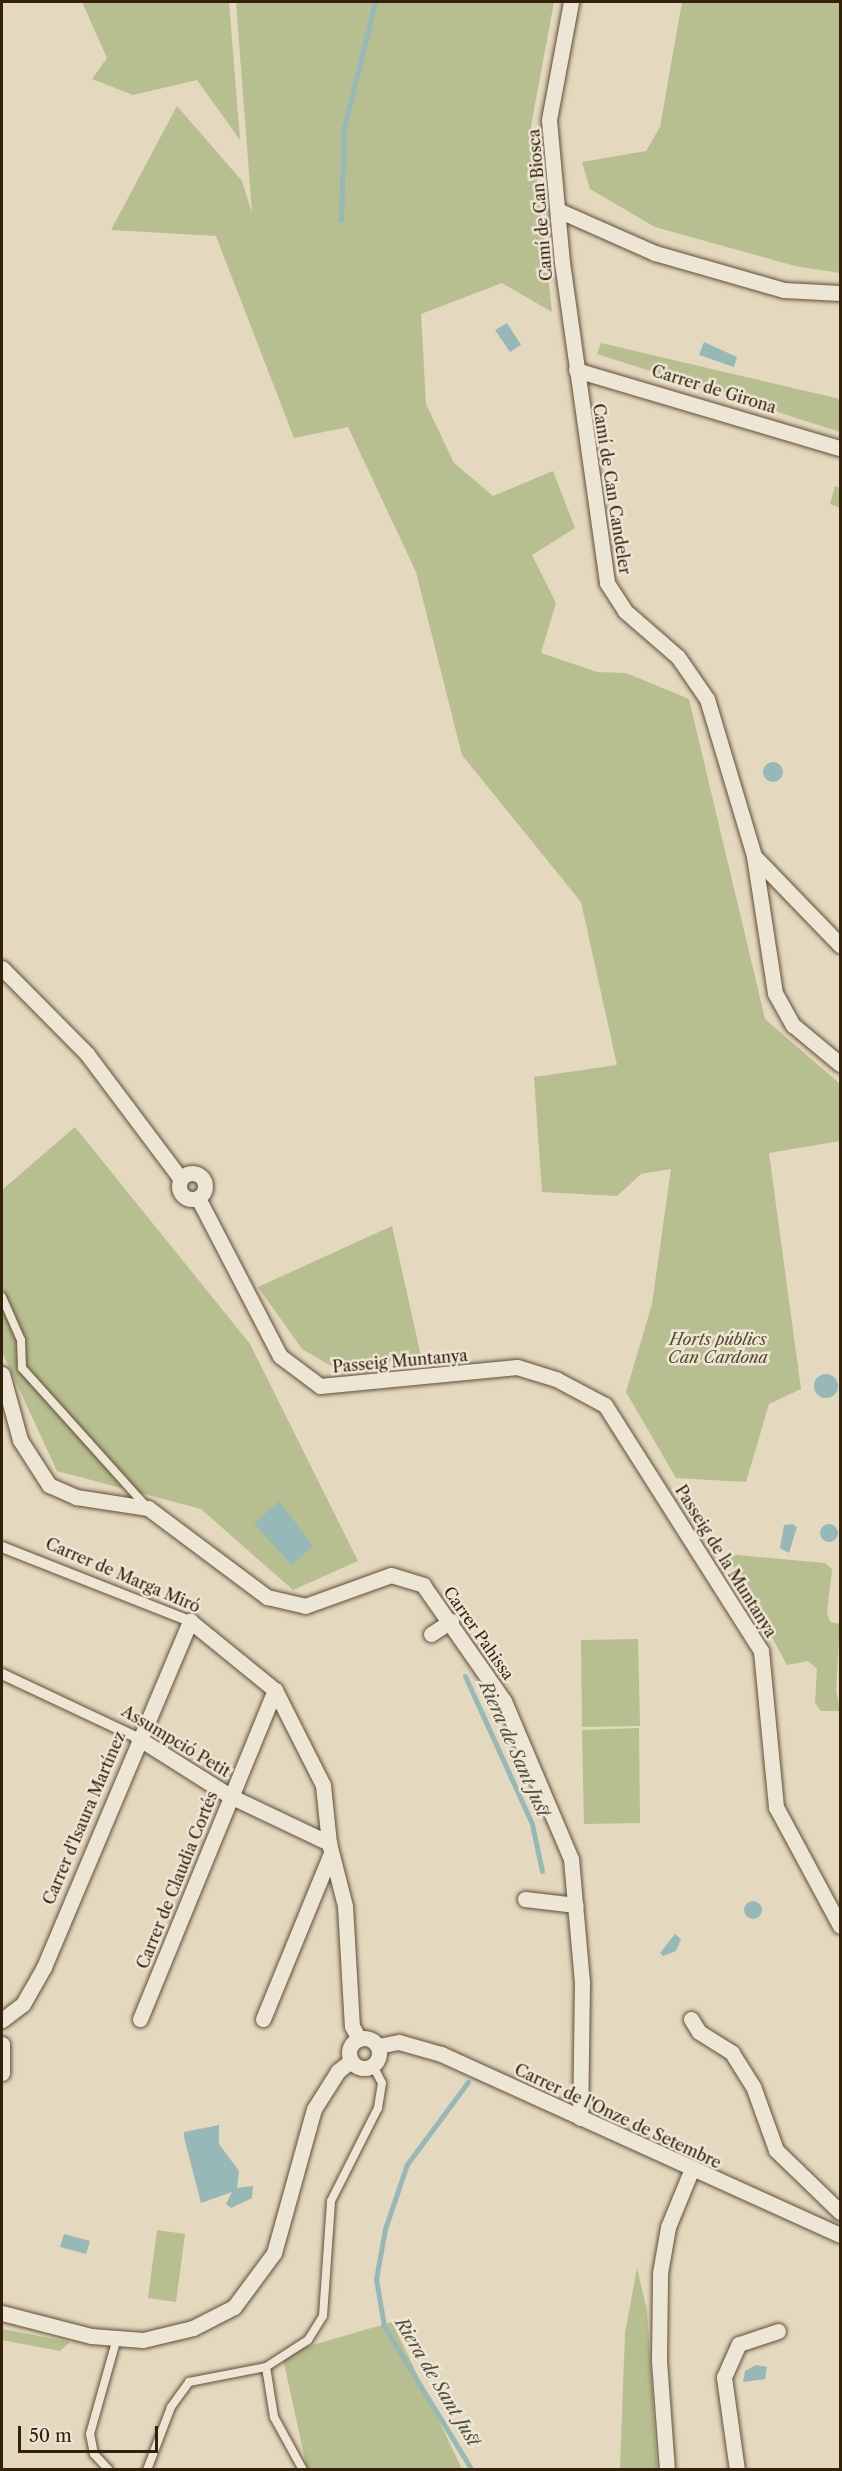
<!DOCTYPE html>
<meta charset="utf-8">
<style>
body{margin:0}
#map{position:relative;width:842px;height:2471px;overflow:hidden;background:#e4d8be;font-family:"Libre Caslon Text",serif}
div>[style]{position:absolute}
.green>*{inset:0;background:#b7be8f}
.water>*{inset:0;background:#96b9b7}
.round{border-radius:50%}
.stream>*{height:5px;margin:-2.5px;padding:0 2.5px;transform-origin:2.5px;border-radius:2.5px;background:#96b9b7}
.roads{filter:drop-shadow(0 0 2px #604f38) drop-shadow(0 0 2px #604f38)}
.service>*{height:8px;margin:-4px;padding:0 4px;transform-origin:4px;border-radius:4px;background:#ede6d5}
.pedestrian>*{height:10px;margin:-5px;padding:0 5px;transform-origin:5px;border-radius:5px;background:#ede6d5}
.minor>*{height:15px;margin:-7.5px;padding:0 7.5px;transform-origin:7.5px;border-radius:7.5px;background:#ede6d5}
.minor>.ring{margin:-7.5px;padding:0;box-sizing:content-box;background:none;border:15px solid #ede6d5;border-radius:50%}
span{translate:-50% -50%;white-space:nowrap;text-align:center;line-height:1.15;-webkit-text-stroke:5px #ede6d5;paint-order:stroke}
.street-label{font-size:16px;color:#34210c}
.park-label{font-size:16px;color:#55482d;font-style:italic}
.water-label{font-size:18px;color:#514f3f;font-style:italic}
.frame{position:absolute;inset:0;border:3px solid #34210c;pointer-events:none}
.scale{position:absolute;left:18px;top:2426px;width:140px;height:27px;box-sizing:border-box;border:3px solid #34210c;border-top:0;padding-left:8px;font-size:18px;line-height:21px;white-space:nowrap;color:#34210c;-webkit-text-stroke:4px #ede6d5;paint-order:stroke}
</style>
<div id="map">
<div class="green">
<div style="clip-path:polygon(82px 2px,229px 2px,240px 140px,197px 80px,133px 95px,92px 79px,107px 58px)"></div>
<div style="clip-path:polygon(236px 2px,554px 2px,531px 126px,552px 312px,502px 283px,421px 314px,426px 404px,454px 463px,493px 496px,553px 471px,575px 528px,532px 555px,556px 603px,541px 653px,597px 672px,626px 673px,689px 699px,765px 1019px,840px 1084px,840px 1141px,769px 1153px,801px 1389px,769px 1404px,746px 1482px,676px 1478px,626px 1392px,652px 1304px,671px 1169px,641px 1174px,617px 1196px,542px 1192px,534px 1077px,617px 1065px,581px 902px,462px 755px,416px 572px,348px 427px,294px 438px,216px 236px,111px 230px,177px 106px,242px 181px,252px 213px)"></div>
<div style="clip-path:polygon(682px 2px,840px 2px,840px 273px,795px 266px,655px 227px,590px 189px,582px 162px,646px 151px,660px 127px)"></div>
<div style="clip-path:polygon(601px 343px,840px 399px,840px 432px,597px 354px)"></div>
<div style="clip-path:polygon(835px 486px,840px 488px,840px 508px,830px 504px)"></div>
<div style="clip-path:polygon(75px 1127px,250px 1344px,358px 1561px,293px 1590px,201px 1509px,57px 1471px,2px 1352px,2px 1190px)"></div>
<div style="clip-path:polygon(392px 1226px,421px 1356px,338px 1370px,302px 1349px,258px 1287px)"></div>
<div style="clip-path:polygon(727px 1554px,825px 1563px,832px 1569px,827px 1613px,830px 1622px,840px 1624px,836px 1690px,840px 1711px,821px 1711px,815px 1703px,817px 1669px,808px 1661px,787px 1665px)"></div>
<div style="clip-path:polygon(638px 1639px,640px 1726px,582px 1727px,581px 1640px)"></div>
<div style="clip-path:polygon(639px 1728px,640px 1823px,584px 1824px,582px 1730px)"></div>
<div style="clip-path:polygon(157px 2230px,185px 2234px,176px 2302px,148px 2298px)"></div>
<div style="clip-path:polygon(637px 2268px,647px 2310px,657px 2469px,620px 2469px,625px 2333px)"></div>
<div style="clip-path:polygon(392px 2322px,462px 2469px,307px 2469px,282px 2354px)"></div>
<div style="clip-path:polygon(2px 2329px,70px 2342px,60px 2351px,2px 2340px)"></div>
</div>
<div class="water">
<div style="clip-path:polygon(507px 323px,521px 345px,510px 352px,495px 330px)"></div>
<div style="clip-path:polygon(704px 342px,737px 357px,734px 367px,699px 355px)"></div>
<div class="round" style="left:763px;top:762px;width:20px;height:20px"></div>
<div class="round" style="left:814px;top:1374px;width:24px;height:24px"></div>
<div style="clip-path:polygon(279px 1501px,313px 1546px,292px 1565px,254px 1524px)"></div>
<div class="round" style="left:820px;top:1524px;width:18px;height:18px"></div>
<div style="clip-path:polygon(792px 1524px,797px 1527px,789px 1553px,780px 1548px,784px 1525px)"></div>
<div class="round" style="left:744px;top:1901px;width:18px;height:18px"></div>
<div style="clip-path:polygon(675px 1934px,681px 1939px,676px 1951px,663px 1956px,660px 1953px)"></div>
<div style="clip-path:polygon(219px 2125px,219px 2144px,239px 2171px,237px 2188px,253px 2186px,252px 2198px,231px 2208px,226px 2204px,232px 2192px,201px 2203px,184px 2137px,184px 2132px)"></div>
<div style="clip-path:polygon(64px 2234px,90px 2241px,86px 2254px,60px 2247px)"></div>
<div style="clip-path:polygon(756px 2365px,767px 2367px,765px 2379px,743px 2382px,745px 2371px)"></div>
</div>
<div class="stream">
<div style="left:341px;top:220px;width:93px;rotate:-88.2deg"></div>
<div style="left:344px;top:127px;width:129px;rotate:-76.1deg"></div>
<div style="left:465px;top:1676px;width:162px;rotate:65.6deg"></div>
<div style="left:532px;top:1824px;width:48px;rotate:78deg"></div>
<div style="left:468px;top:2082px;width:102px;rotate:126.6deg"></div>
<div style="left:407px;top:2164px;width:69px;rotate:108.7deg"></div>
<div style="left:385px;top:2229px;width:51px;rotate:100.2deg"></div>
<div style="left:376px;top:2279px;width:48px;rotate:80.3deg"></div>
<div style="left:384px;top:2326px;width:169px;rotate:58.6deg"></div>
</div>
<div class="roads">
<div class="service">
<div style="left:2px;top:1297px;width:47px;rotate:66.2deg"></div>
<div style="left:21px;top:1340px;width:28px;rotate:88deg"></div>
<div style="left:22px;top:1368px;width:184px;rotate:48.1deg"></div>
<div style="left:266px;top:2367px;width:51px;rotate:80.9deg"></div>
<div style="left:274px;top:2417px;width:60px;rotate:61.3deg"></div>
<div style="left:109px;top:2470px;width:22px;rotate:-133deg"></div>
<div style="left:94px;top:2454px;width:20px;rotate:-101deg"></div>
<div style="left:90px;top:2434px;width:100px;rotate:-74.3deg"></div>
<div style="left:147px;top:2470px;width:67px;rotate:-69.1deg"></div>
<div style="left:171px;top:2407px;width:31px;rotate:-54deg"></div>
<div style="left:189px;top:2382px;width:78px;rotate:-11deg"></div>
<div style="left:266px;top:2367px;width:50px;rotate:-32.7deg"></div>
<div style="left:308px;top:2340px;width:28px;rotate:-58deg"></div>
<div style="left:323px;top:2316px;width:115px;rotate:-86deg"></div>
<div style="left:331px;top:2201px;width:104px;rotate:-63.2deg"></div>
<div style="left:378px;top:2108px;width:25px;rotate:-81deg"></div>
<div style="left:382px;top:2083px;width:19px;rotate:-118deg"></div>
</div>
<div class="pedestrian">
<div style="left:2px;top:1547px;width:202px;rotate:21.5deg"></div>
<div style="left:2px;top:1674px;width:150px;rotate:25.2deg"></div>
</div>
<div class="minor">
<div style="left:571px;top:2px;width:120px;rotate:100.6deg"></div>
<div style="left:549px;top:120px;width:143px;rotate:84.8deg"></div>
<div style="left:562px;top:262px;width:324px;rotate:82deg"></div>
<div style="left:607px;top:583px;width:33px;rotate:57deg"></div>
<div style="left:625px;top:611px;width:70px;rotate:41deg"></div>
<div style="left:678px;top:657px;width:51px;rotate:55.4deg"></div>
<div style="left:707px;top:699px;width:164px;rotate:73.3deg"></div>
<div style="left:754px;top:856px;width:139px;rotate:81.3deg"></div>
<div style="left:775px;top:993px;width:37px;rotate:61deg"></div>
<div style="left:793px;top:1025px;width:61px;rotate:39.7deg"></div>
<div style="left:560px;top:211px;width:104px;rotate:23.9deg"></div>
<div style="left:655px;top:253px;width:134px;rotate:16deg"></div>
<div style="left:784px;top:290px;width:56px;rotate:3.1deg"></div>
<div style="left:576px;top:370px;width:275px;rotate:16.5deg"></div>
<div style="left:754px;top:856px;width:124px;rotate:46deg"></div>
<div style="left:2px;top:968px;width:121px;rotate:45.3deg"></div>
<div style="left:87px;top:1054px;width:156px;rotate:53.1deg"></div>
<div class="ring" style="left:179px;top:1173px;width:11px;height:11px"></div>
<div style="left:198px;top:1198px;width:178px;rotate:62.6deg"></div>
<div style="left:280px;top:1356px;width:50px;rotate:36.9deg"></div>
<div style="left:320px;top:1386px;width:198px;rotate:-5.5deg"></div>
<div style="left:517px;top:1367px;width:41px;rotate:17.1deg"></div>
<div style="left:556px;top:1379px;width:55px;rotate:28deg"></div>
<div style="left:605px;top:1405px;width:291px;rotate:57.6deg"></div>
<div style="left:761px;top:1651px;width:157px;rotate:84.5deg"></div>
<div style="left:776px;top:1807px;width:135px;rotate:61.7deg"></div>
<div style="left:2px;top:1374px;width:68px;rotate:74.7deg"></div>
<div style="left:20px;top:1440px;width:54px;rotate:57.2deg"></div>
<div style="left:49px;top:1485px;width:30px;rotate:24deg"></div>
<div style="left:76px;top:1497px;width:73px;rotate:8.7deg"></div>
<div style="left:148px;top:1508px;width:149px;rotate:36.8deg"></div>
<div style="left:267px;top:1597px;width:39px;rotate:13deg"></div>
<div style="left:305px;top:1606px;width:91px;rotate:-19.8deg"></div>
<div style="left:391px;top:1575px;width:34px;rotate:17deg"></div>
<div style="left:423px;top:1585px;width:141px;rotate:55.1deg"></div>
<div style="left:504px;top:1701px;width:172px;rotate:67deg"></div>
<div style="left:571px;top:1859px;width:123px;rotate:84.9deg"></div>
<div style="left:582px;top:1982px;width:136px;rotate:90.8deg"></div>
<div style="left:431px;top:1634px;width:24px;rotate:-33deg"></div>
<div style="left:138px;top:1738px;width:109px;rotate:32.2deg"></div>
<div style="left:230px;top:1796px;width:110px;rotate:25.4deg"></div>
<div style="left:525px;top:1899px;width:51px;rotate:6.7deg"></div>
<div style="left:140px;top:2019px;width:356px;rotate:-67.7deg"></div>
<div style="left:263px;top:2019px;width:179px;rotate:-67.7deg"></div>
<div style="left:691px;top:2019px;width:15px;rotate:58deg"></div>
<div style="left:699px;top:2032px;width:39px;rotate:32deg"></div>
<div style="left:732px;top:2053px;width:39px;rotate:58deg"></div>
<div style="left:753px;top:2086px;width:68px;rotate:70.2deg"></div>
<div style="left:776px;top:2150px;width:89px;rotate:44.1deg"></div>
<div style="left:2px;top:2020px;width:26px;rotate:-37deg"></div>
<div style="left:23px;top:2004px;width:43px;rotate:-60.4deg"></div>
<div style="left:44px;top:1967px;width:376px;rotate:-67.1deg"></div>
<div style="left:190px;top:1621px;width:109px;rotate:39.1deg"></div>
<div style="left:275px;top:1690px;width:106px;rotate:63.2deg"></div>
<div style="left:323px;top:1785px;width:58px;rotate:84.1deg"></div>
<div style="left:329px;top:1843px;width:65px;rotate:75.7deg"></div>
<div style="left:345px;top:1906px;width:120px;rotate:86.7deg"></div>
<div style="left:352px;top:2026px;width:15px;rotate:62deg"></div>
<div class="ring" style="left:349px;top:2038px;width:15px;height:15px"></div>
<div style="left:2px;top:2044px;width:29px;rotate:90deg"></div>
<div style="left:378px;top:2046px;width:21px;rotate:-11deg"></div>
<div style="left:399px;top:2042px;width:44px;rotate:15.9deg"></div>
<div style="left:441px;top:2054px;width:438px;rotate:24.4deg"></div>
<div style="left:2px;top:2313px;width:92px;rotate:14.5deg"></div>
<div style="left:91px;top:2336px;width:52px;rotate:4.4deg"></div>
<div style="left:143px;top:2340px;width:51px;rotate:-13.5deg"></div>
<div style="left:193px;top:2328px;width:46px;rotate:-27.1deg"></div>
<div style="left:234px;top:2307px;width:67px;rotate:-53.5deg"></div>
<div style="left:274px;top:2253px;width:149px;rotate:-74.5deg"></div>
<div style="left:314px;top:2109px;width:45px;rotate:-57.7deg"></div>
<div style="left:338px;top:2071px;width:16px;rotate:-38deg"></div>
<div style="left:667px;top:2470px;width:110px;rotate:-94.2deg"></div>
<div style="left:659px;top:2360px;width:87px;rotate:-89.3deg"></div>
<div style="left:660px;top:2273px;width:47px;rotate:-80.1deg"></div>
<div style="left:668px;top:2227px;width:61px;rotate:-67.7deg"></div>
<div style="left:737px;top:2470px;width:94px;rotate:-98deg"></div>
<div style="left:724px;top:2377px;width:36px;rotate:-66deg"></div>
<div style="left:739px;top:2344px;width:41px;rotate:-18.4deg"></div>
</div>
</div>
<div class="street-label">
<span style="left:540px;top:205px;rotate:-95deg">Camí de Can Biosca</span>
<span style="left:714px;top:389px;rotate:17deg">Carrer de Girona</span>
<span style="left:612px;top:489px;rotate:81deg">Camí de Can Candeler</span>
<span style="left:400px;top:1361px;rotate:-5deg">Passeig Muntanya</span>
<span style="left:726px;top:1561px;rotate:58deg">Passeig de la Muntanya</span>
<span style="left:123px;top:1575px;rotate:23deg">Carrer de Marga Miró</span>
<span style="left:479px;top:1633px;rotate:55deg">Carrer Pahissa</span>
<span style="left:176px;top:1741px;rotate:31deg">Assumpció Petit</span>
<span style="left:84px;top:1818px;rotate:-67deg">Carrer d'Isaura Martínez</span>
<span style="left:177px;top:1880px;rotate:-68deg">Carrer de Claudia Cortés</span>
<span style="left:618px;top:2116px;rotate:25deg">Carrer de l'Onze de Setembre</span>
</div>
<div class="park-label">
<span style="left:718px;top:1348px">Horts públics<br>Can Cardona</span>
</div>
<div class="water-label">
<span style="left:514px;top:1749px;rotate:66deg">Riera de Sant Just</span>
<span style="left:437px;top:2382px;rotate:59deg">Riera de Sant Just</span>
</div>
<div class="frame"></div>
<div class="scale">50 m</div>
</div>
